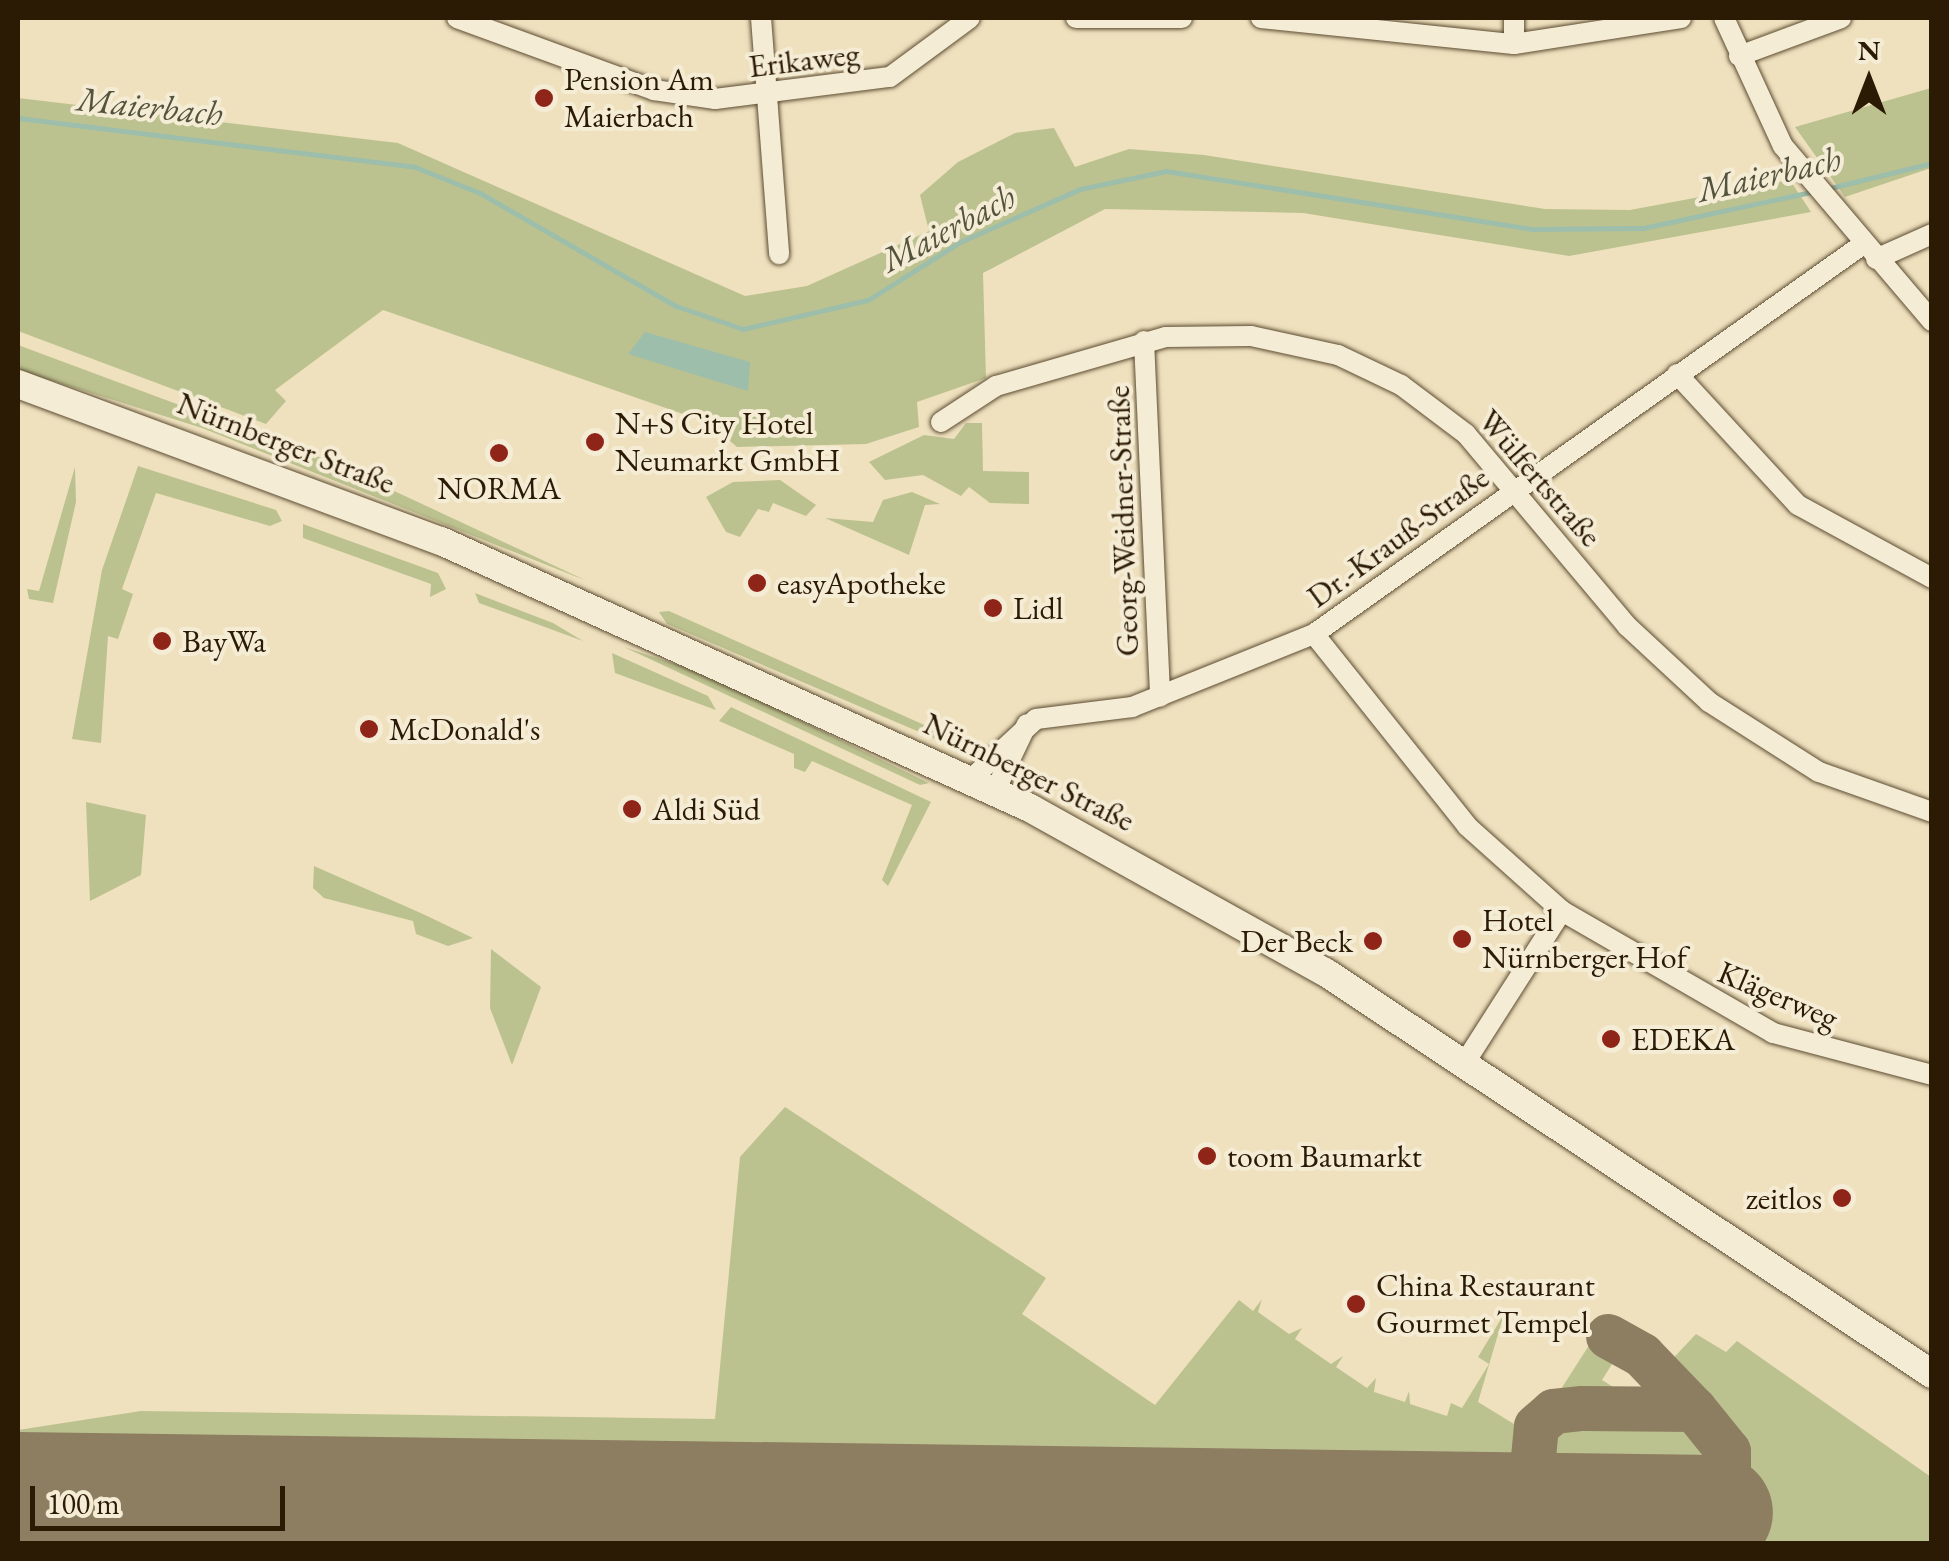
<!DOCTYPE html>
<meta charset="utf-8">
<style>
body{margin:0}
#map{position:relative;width:1949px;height:1561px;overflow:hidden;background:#efe1be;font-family:"EB Garamond",serif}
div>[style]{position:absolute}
.green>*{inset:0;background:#bcc28f}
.water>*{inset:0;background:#9cbeab}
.stream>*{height:5px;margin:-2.5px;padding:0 2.5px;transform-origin:2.5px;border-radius:2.5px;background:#9cbeab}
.taxiway>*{height:45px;margin:-22.5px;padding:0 22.5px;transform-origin:22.5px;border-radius:22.5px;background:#8d7e61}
.runway>*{height:115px;margin:-57.5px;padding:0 57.5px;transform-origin:57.5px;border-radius:57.5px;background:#8d7e61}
.roads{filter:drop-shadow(0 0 2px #5c4c32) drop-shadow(0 0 2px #5c4c32)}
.street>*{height:20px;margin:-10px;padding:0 10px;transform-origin:10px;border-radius:10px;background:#f5ecd5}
.secondary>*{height:28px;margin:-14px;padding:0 14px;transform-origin:14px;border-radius:14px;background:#f5ecd5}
.dots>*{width:28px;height:28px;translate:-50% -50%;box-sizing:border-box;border:5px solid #f5ecd5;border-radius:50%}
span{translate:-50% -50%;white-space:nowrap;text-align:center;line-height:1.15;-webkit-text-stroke:8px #f5ecd5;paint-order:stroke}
.street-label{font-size:32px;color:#2b1a04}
.poi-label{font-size:32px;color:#2b1a04}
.left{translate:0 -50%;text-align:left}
.right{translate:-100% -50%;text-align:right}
.water-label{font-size:35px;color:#53533e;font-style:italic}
.frame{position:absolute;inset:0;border:20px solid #2b1a04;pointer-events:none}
.north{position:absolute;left:1819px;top:30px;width:100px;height:100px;-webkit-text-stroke:8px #f5ecd5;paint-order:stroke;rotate:0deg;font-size:28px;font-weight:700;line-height:40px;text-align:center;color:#2b1a04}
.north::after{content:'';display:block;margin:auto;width:35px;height:45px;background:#2b1a04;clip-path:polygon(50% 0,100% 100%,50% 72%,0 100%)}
.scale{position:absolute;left:30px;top:1486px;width:255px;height:45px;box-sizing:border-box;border:5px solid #2b1a04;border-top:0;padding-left:12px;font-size:30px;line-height:35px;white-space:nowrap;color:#2b1a04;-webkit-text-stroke:8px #f5ecd5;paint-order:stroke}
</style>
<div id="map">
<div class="green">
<div style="clip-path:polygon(1931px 88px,1931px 168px,1845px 197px,1795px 127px)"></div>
<div style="clip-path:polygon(18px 98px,398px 143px,745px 296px,807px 286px,929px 231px,920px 195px,958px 162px,1015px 133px,1054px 128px,1075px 167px,1129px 149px,1204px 155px,1545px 209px,1630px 210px,1790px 180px,1811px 212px,1569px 256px,1303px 213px,1105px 209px,983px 273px,986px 378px,917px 402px,919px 427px,866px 444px,737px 447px,709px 423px,383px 310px,275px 390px,286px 401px,266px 424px,18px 331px)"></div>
<div style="clip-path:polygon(18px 345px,330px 461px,587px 581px,202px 428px,18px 370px)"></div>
<div style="clip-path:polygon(966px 423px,982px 423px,983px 471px,1029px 472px,1029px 504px,990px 503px,969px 487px,961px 496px,923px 475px,885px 480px,869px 462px,924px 435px,954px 439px)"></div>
<div style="clip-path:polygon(138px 466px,276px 510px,282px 521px,270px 526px,156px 493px,122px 589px,133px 594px,118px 639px,108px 636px,101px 743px,72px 739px,102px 570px)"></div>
<div style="clip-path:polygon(75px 467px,76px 502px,53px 603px,29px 599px,27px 589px,39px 591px)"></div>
<div style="clip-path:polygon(780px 480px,816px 505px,806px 516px,773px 503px,769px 512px,758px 509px,740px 537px,726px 532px,706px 497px,733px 482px)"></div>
<div style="clip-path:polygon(912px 492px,940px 504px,925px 505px,909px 555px,825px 518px,873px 522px,883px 500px)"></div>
<div style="clip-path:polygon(303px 524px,438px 573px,446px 589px,430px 597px,431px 584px,303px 538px)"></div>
<div style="clip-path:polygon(475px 593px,553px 623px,583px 641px,479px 603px)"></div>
<div style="clip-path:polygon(669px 611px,949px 736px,952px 746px,667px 624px,659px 612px)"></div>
<div style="clip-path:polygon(624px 647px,702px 673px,929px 783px,920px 785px)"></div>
<div style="clip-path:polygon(612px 653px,708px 696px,716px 710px,615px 673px)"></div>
<div style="clip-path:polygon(731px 707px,931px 802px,888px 886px,882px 880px,912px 805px,812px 761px,805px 772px,794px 768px,794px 754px,719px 721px)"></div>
<div style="clip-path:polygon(86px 802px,146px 815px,141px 875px,90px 901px)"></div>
<div style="clip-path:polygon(314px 866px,423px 914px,473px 938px,448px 946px,416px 934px,413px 921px,324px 898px,313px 888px)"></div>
<div style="clip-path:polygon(491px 949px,541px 987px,512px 1065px,490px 1008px)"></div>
<div style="clip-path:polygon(785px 1107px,1046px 1278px,1022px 1314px,1155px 1405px,1239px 1300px,1253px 1311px,1262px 1299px,1258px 1312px,1289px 1334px,1302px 1328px,1295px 1339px,1331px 1364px,1343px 1356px,1336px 1367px,1367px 1388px,1376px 1378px,1374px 1392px,1405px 1402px,1409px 1391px,1410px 1404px,1447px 1416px,1451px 1403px,1462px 1408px,1489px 1364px,1478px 1357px,1504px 1314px,1478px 1402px,1514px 1424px,1518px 1483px,1491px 1496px,18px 1476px,18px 1430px,141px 1411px,715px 1419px,740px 1157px)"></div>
<div style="clip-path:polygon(1696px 1334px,1726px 1352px,1737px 1341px,1931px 1477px,1931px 1543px,18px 1543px,18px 1505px,1733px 1527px,1731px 1440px,1663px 1369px)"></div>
<div style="clip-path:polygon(1593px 1339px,1619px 1353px,1602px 1380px,1634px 1400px,1651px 1375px,1679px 1402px,1554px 1400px)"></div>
<div style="clip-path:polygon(1573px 1416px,1696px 1420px,1722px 1452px,1719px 1491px,1687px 1500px,1543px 1491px,1535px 1477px,1540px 1438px)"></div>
</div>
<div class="water">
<div style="clip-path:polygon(645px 332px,750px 362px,748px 391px,628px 354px)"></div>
</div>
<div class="stream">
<div style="left:18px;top:118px;width:400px;rotate:7deg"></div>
<div style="left:415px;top:167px;width:70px;rotate:21.8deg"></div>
<div style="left:480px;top:193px;width:226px;rotate:30deg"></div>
<div style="left:676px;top:306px;width:71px;rotate:18.9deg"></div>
<div style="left:743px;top:329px;width:128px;rotate:-13.1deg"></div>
<div style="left:868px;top:300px;width:109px;rotate:-32.2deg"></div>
<div style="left:960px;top:242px;width:131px;rotate:-23.8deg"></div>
<div style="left:1080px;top:189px;width:88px;rotate:-11.8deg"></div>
<div style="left:1166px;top:171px;width:370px;rotate:9deg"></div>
<div style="left:1531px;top:229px;width:112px;rotate:-0.5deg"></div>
<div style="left:1643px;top:228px;width:176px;rotate:-12.1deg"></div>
<div style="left:1826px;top:189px;width:109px;rotate:-13.8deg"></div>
</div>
<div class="taxiway">
<div style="left:1608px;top:1336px;width:39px;rotate:29deg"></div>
<div style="left:1642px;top:1355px;width:75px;rotate:46.1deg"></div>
<div style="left:1528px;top:1510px;width:84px;rotate:-84.6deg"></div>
<div style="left:1536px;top:1426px;width:23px;rotate:-41deg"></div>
<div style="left:1553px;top:1411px;width:29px;rotate:-6deg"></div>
<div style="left:1582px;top:1408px;width:112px;rotate:0.5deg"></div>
<div style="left:1694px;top:1409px;width:54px;rotate:51deg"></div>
<div style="left:1728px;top:1451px;width:40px;rotate:90deg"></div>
<div style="left:1728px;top:1491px;width:25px;rotate:122deg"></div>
</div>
<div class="runway">
<div style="left:18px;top:1489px;width:1697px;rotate:0.78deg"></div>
</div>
<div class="roads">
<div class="street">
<div style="left:457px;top:18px;width:210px;rotate:20.1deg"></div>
<div style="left:654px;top:90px;width:62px;rotate:8.4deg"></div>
<div style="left:715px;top:99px;width:176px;rotate:-7.2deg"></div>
<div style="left:890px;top:77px;width:99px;rotate:-36.4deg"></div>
<div style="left:761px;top:18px;width:237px;rotate:85.6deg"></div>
<div style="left:1076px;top:18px;width:106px"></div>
<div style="left:1261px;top:18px;width:254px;rotate:5.9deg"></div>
<div style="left:1514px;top:44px;width:169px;rotate:-8.8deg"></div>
<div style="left:1514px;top:18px;width:26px;rotate:90deg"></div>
<div style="left:1724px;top:18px;width:141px;rotate:65.3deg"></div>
<div style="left:1783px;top:146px;width:230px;rotate:49.6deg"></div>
<div style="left:1739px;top:56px;width:109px;rotate:-20.4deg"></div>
<div style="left:1876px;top:259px;width:61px;rotate:-24.1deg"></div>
<div style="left:1144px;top:341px;width:356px;rotate:87.4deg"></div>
<div style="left:1677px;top:374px;width:178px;rotate:47.3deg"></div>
<div style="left:1798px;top:505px;width:153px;rotate:28.6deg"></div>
<div style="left:941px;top:422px;width:66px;rotate:-33.2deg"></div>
<div style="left:996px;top:386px;width:177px;rotate:-16.1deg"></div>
<div style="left:1166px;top:337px;width:85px;rotate:-0.7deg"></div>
<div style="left:1251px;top:336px;width:89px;rotate:12.3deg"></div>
<div style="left:1338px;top:355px;width:70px;rotate:25.5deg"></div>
<div style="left:1401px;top:385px;width:81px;rotate:37deg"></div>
<div style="left:1466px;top:434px;width:251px;rotate:50deg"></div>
<div style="left:1627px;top:626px;width:112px;rotate:42.8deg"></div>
<div style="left:1709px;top:702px;width:130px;rotate:32.5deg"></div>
<div style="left:1819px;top:772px;width:120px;rotate:19.5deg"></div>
<div style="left:1314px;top:634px;width:246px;rotate:51.4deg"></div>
<div style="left:1467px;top:826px;width:127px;rotate:41.8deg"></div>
<div style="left:1562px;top:911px;width:244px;rotate:30deg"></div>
<div style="left:1773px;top:1033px;width:164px;rotate:14.8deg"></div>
<div style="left:971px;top:779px;width:88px;rotate:-42.7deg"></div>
<div style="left:1036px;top:719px;width:97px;rotate:-7.1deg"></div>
<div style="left:1132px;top:707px;width:196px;rotate:-21.9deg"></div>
<div style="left:1314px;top:634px;width:672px;rotate:-35.37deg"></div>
<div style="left:995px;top:791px;width:74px;rotate:-64.5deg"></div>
<div style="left:1464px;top:1064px;width:182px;rotate:-57.4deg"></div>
</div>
<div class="secondary">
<div style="left:18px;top:384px;width:451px;rotate:20.4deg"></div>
<div style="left:441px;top:541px;width:647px;rotate:24.39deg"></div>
<div style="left:1030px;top:808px;width:338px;rotate:29.1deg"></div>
<div style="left:1325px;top:972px;width:728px;rotate:33.52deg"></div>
</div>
</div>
<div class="dots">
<div style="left:544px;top:98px;background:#8f2418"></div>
<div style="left:595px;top:442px;background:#8f2418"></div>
<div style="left:499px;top:453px;background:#8f2418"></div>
<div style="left:757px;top:583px;background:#8f2418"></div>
<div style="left:993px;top:608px;background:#8f2418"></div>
<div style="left:162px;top:641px;background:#8f2418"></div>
<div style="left:369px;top:729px;background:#8f2418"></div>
<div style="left:632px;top:809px;background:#8f2418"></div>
<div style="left:1462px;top:939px;background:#8f2418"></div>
<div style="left:1373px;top:941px;background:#8f2418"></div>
<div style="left:1611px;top:1039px;background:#8f2418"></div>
<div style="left:1207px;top:1156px;background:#8f2418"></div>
<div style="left:1842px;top:1198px;background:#8f2418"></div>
<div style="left:1356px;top:1304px;background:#8f2418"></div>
</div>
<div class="street-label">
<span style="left:804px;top:60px;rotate:-7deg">Erikaweg</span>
<span style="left:286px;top:443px;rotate:21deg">Nürnberger Straße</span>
<span style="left:1540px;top:478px;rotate:49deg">Wülfertstraße</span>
<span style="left:1123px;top:521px;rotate:-92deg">Georg-Weidner-Straße</span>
<span style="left:1398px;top:537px;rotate:-36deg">Dr.-Krauß-Straße</span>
<span style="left:1029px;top:772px;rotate:26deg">Nürnberger Straße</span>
<span style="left:1778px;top:995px;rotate:23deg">Klägerweg</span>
</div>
<div class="poi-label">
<span class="left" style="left:564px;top:98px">Pension Am<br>Maierbach</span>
<span class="left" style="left:615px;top:442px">N+S City Hotel<br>Neumarkt GmbH</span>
<span style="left:499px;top:488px">NORMA</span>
<span class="left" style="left:777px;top:583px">easyApotheke</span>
<span class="left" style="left:1013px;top:608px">Lidl</span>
<span class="left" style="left:182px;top:641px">BayWa</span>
<span class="left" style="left:389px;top:729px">McDonald's</span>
<span class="left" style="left:652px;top:809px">Aldi Süd</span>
<span class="left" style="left:1482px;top:939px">Hotel<br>Nürnberger Hof</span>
<span class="right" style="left:1353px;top:941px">Der Beck</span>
<span class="left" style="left:1631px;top:1039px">EDEKA</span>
<span class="left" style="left:1227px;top:1156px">toom Baumarkt</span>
<span class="right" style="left:1822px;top:1198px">zeitlos</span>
<span class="left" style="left:1376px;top:1304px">China Restaurant<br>Gourmet Tempel</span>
</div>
<div class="water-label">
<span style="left:150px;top:106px;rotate:6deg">Maierbach</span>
<span style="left:1769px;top:174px;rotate:-13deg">Maierbach</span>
<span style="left:948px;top:228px;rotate:-28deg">Maierbach</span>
</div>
<div class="frame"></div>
<div class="north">N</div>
<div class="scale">100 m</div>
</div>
